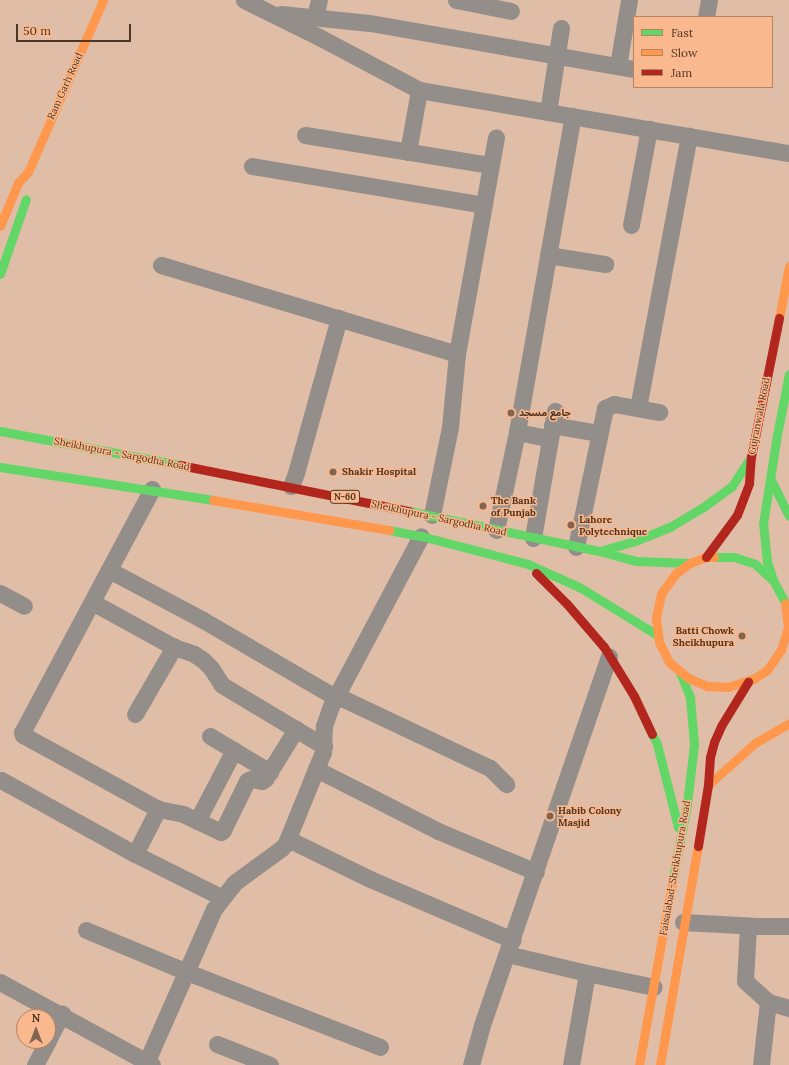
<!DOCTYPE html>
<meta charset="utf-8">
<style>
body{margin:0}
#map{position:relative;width:789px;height:1065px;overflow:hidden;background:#e0bda6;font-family:Lora,"Noto Sans Arabic",serif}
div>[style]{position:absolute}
.street>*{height:17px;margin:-8.5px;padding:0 8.5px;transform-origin:8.5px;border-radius:8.5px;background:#938e8a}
.fast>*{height:9px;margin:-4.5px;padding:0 4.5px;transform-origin:4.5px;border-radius:4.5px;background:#63d668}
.slow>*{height:9px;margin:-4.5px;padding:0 4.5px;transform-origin:4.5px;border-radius:4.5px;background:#ff974d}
.jam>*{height:9px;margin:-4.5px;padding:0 4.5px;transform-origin:4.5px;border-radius:4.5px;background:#b3261e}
.dots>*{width:11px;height:11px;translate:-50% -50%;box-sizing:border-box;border:2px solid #f9b88d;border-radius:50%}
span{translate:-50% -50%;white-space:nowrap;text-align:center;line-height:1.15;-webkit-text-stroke:3px #f9b88d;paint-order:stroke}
.shield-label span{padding:1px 3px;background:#f9b88d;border:1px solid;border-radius:3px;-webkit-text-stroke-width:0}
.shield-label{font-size:9px;color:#4f3523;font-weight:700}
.street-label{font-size:10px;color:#4f3523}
.poi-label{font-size:10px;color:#4f3523;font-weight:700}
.left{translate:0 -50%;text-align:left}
.right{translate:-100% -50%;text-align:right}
.legend{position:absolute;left:633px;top:16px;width:140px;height:72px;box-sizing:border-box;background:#f9b88d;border:1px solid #b58463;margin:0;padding:5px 7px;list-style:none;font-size:12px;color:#4f3523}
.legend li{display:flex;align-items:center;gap:8px;height:20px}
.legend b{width:20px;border:1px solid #b58463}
.north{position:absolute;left:16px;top:1009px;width:40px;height:40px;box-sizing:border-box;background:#f9b88d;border:1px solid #b58463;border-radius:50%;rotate:0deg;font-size:11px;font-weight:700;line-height:16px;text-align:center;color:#4f3523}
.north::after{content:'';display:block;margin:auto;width:14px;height:18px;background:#826551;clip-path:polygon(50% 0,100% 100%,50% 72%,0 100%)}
.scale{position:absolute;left:16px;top:24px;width:115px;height:18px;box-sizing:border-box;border:2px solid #4f3523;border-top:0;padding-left:5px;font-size:12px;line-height:14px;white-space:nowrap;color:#4f3523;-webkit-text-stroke:3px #f9b88d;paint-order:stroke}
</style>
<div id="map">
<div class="street">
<div style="left:244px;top:0;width:84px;rotate:26.3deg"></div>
<div style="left:319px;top:37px;width:113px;rotate:27.9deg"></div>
<div style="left:419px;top:90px;width:375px;rotate:9.7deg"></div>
<div style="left:456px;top:0;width:56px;rotate:11.3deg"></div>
<div style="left:281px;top:14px;width:89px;rotate:5.8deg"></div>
<div style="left:370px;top:23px;width:268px;rotate:9.9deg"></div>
<div style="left:315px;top:17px;width:17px;rotate:-77deg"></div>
<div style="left:706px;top:17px;width:17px;rotate:-80deg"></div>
<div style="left:618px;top:66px;width:67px;rotate:-80.5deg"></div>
<div style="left:548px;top:112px;width:85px;rotate:-81.2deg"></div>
<div style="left:305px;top:135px;width:188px;rotate:9.2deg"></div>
<div style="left:408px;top:152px;width:63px;rotate:-79.9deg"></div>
<div style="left:252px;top:166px;width:235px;rotate:9.5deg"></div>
<div style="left:631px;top:225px;width:98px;rotate:-79.4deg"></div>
<div style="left:548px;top:255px;width:58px;rotate:9deg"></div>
<div style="left:161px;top:265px;width:309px;rotate:16.7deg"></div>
<div style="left:638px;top:408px;width:277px;rotate:-79.4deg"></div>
<div style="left:552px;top:425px;width:48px;rotate:9.7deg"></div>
<div style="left:517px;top:432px;width:33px;rotate:11deg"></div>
<div style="left:291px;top:486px;width:14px;rotate:-69deg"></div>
<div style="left:296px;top:473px;width:161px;rotate:-74.5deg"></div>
<div style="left:152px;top:489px;width:276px;rotate:118.1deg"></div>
<div style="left:22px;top:732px;width:3px;rotate:72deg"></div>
<div style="left:23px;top:735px;width:154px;rotate:28.7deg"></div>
<div style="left:158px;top:809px;width:25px;rotate:11deg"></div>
<div style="left:183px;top:814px;width:42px;rotate:25.3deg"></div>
<div style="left:221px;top:832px;width:3px;rotate:-45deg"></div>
<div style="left:223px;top:830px;width:55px;rotate:-63.9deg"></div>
<div style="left:247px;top:781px;width:4px;rotate:-27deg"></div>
<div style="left:251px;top:779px;width:11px;rotate:10deg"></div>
<div style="left:262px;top:781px;width:4px;rotate:-34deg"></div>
<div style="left:265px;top:779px;width:59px;rotate:-58.2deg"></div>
<div style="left:432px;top:515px;width:90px;rotate:-78.4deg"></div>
<div style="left:450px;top:427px;width:73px;rotate:-84.5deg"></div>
<div style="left:457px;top:354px;width:220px;rotate:-79.8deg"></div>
<div style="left:496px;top:530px;width:100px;rotate:-77.9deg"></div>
<div style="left:517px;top:432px;width:321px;rotate:-80deg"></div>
<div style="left:533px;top:538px;width:129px;rotate:-80.2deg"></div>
<div style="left:576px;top:547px;width:142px;rotate:-78.2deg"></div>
<div style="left:605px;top:408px;width:10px;rotate:-24deg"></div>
<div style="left:614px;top:404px;width:46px;rotate:10.1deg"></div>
<div style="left:109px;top:570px;width:106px;rotate:28deg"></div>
<div style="left:203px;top:620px;width:153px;rotate:30.3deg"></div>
<div style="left:335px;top:697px;width:11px;rotate:15deg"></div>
<div style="left:346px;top:700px;width:159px;rotate:25.3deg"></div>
<div style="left:490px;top:768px;width:23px;rotate:45deg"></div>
<div style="left:0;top:593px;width:27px;rotate:28deg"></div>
<div style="left:92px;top:602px;width:94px;rotate:28.8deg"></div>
<div style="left:174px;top:647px;width:21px;rotate:19deg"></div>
<div style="left:194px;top:654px;width:11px;rotate:34deg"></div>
<div style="left:203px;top:660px;width:11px;rotate:45deg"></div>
<div style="left:211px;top:668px;width:20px;rotate:57deg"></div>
<div style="left:222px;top:685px;width:119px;rotate:30.9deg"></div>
<div style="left:135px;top:714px;width:78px;rotate:-59.8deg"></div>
<div style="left:210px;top:736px;width:70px;rotate:31deg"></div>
<div style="left:316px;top:769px;width:137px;rotate:26.9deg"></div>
<div style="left:438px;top:831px;width:106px;rotate:22.7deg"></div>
<div style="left:1px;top:780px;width:153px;rotate:28.9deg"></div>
<div style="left:135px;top:854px;width:96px;rotate:26.6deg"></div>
<div style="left:197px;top:821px;width:80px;rotate:-62.5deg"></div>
<div style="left:288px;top:839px;width:91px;rotate:26deg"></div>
<div style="left:370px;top:879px;width:155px;rotate:23.2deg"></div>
<div style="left:135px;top:854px;width:51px;rotate:-62.9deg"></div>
<div style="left:683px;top:922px;width:75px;rotate:3.1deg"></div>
<div style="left:758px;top:926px;width:31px"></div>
<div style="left:748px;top:926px;width:55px;rotate:93.1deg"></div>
<div style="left:745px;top:981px;width:31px;rotate:42deg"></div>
<div style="left:768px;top:1002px;width:22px;rotate:16deg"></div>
<div style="left:86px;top:930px;width:109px;rotate:22.6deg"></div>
<div style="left:187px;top:972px;width:207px;rotate:21.2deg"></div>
<div style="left:507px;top:954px;width:82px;rotate:13.4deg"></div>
<div style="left:587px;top:973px;width:68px;rotate:11.8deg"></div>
<div style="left:0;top:982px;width:173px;rotate:28.6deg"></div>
<div style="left:48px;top:1040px;width:30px;rotate:-62deg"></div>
<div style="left:217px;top:1044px;width:57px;rotate:21.6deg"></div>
<div style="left:146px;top:1063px;width:168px;rotate:-66.2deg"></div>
<div style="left:214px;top:909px;width:33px;rotate:-52deg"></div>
<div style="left:234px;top:883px;width:59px;rotate:-36.1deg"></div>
<div style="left:282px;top:848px;width:6px;rotate:-51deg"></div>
<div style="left:286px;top:843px;width:98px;rotate:-67.9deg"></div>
<div style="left:323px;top:752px;width:26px;rotate:-88deg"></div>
<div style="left:324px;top:726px;width:21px;rotate:-71deg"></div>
<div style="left:331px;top:706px;width:192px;rotate:-62.1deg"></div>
<div style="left:35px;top:1065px;width:27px;rotate:-62deg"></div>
<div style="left:471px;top:1065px;width:41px;rotate:-74.6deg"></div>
<div style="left:482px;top:1025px;width:390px;rotate:-71deg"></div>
<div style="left:571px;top:1065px;width:93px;rotate:-80.1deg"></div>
<div style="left:761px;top:1065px;width:63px;rotate:-83.7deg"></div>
</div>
<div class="fast">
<div style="left:0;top:274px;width:79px;rotate:-70.9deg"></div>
<div style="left:0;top:431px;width:183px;rotate:10.7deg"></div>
<div style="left:0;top:467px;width:216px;rotate:8.8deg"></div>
<div style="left:771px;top:480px;width:40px;rotate:63.4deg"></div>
<div style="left:409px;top:511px;width:194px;rotate:11.9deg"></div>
<div style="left:599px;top:551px;width:38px;rotate:15deg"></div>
<div style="left:636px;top:561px;width:54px;rotate:2.1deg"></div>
<div style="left:389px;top:530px;width:33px;rotate:11deg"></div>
<div style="left:421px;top:536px;width:111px;rotate:14.7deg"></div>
<div style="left:528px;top:564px;width:58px;rotate:24.4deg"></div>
<div style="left:581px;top:588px;width:89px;rotate:31.7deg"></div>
<div style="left:600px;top:551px;width:36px;rotate:-16deg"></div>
<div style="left:635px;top:541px;width:38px;rotate:-22deg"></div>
<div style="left:670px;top:527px;width:37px;rotate:-31deg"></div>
<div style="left:702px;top:508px;width:37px;rotate:-36deg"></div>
<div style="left:732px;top:486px;width:30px;rotate:-57deg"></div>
<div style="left:714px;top:557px;width:20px"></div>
<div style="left:734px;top:557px;width:22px;rotate:18deg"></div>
<div style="left:755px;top:564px;width:24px;rotate:42deg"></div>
<div style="left:773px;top:580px;width:26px;rotate:62deg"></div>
<div style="left:785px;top:603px;width:5px;rotate:37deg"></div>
<div style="left:773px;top:580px;width:20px;rotate:-108deg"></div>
<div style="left:767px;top:561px;width:37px;rotate:-96deg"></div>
<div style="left:763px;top:524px;width:90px;rotate:-81.1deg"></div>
<div style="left:777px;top:435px;width:62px;rotate:-78.9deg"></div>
<div style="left:652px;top:734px;width:11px;rotate:63deg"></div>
<div style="left:657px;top:744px;width:86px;rotate:75.8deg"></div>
<div style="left:673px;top:878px;width:75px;rotate:-79.3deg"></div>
<div style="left:687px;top:804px;width:60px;rotate:-83.3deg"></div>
<div style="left:694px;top:744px;width:47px;rotate:-94.9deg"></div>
<div style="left:690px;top:697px;width:27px;rotate:-112deg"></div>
</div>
<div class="slow">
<div style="left:0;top:226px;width:47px;rotate:-67.3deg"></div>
<div style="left:18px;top:183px;width:15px;rotate:-48deg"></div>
<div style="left:28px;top:172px;width:188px;rotate:-66.4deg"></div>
<div style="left:779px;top:318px;width:53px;rotate:-79.1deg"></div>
<div style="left:213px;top:500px;width:179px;rotate:9.7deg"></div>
<div style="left:714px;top:557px;width:8px;rotate:180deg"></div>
<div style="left:706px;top:557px;width:17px;rotate:159deg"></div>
<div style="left:690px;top:563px;width:17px;rotate:144deg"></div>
<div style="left:676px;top:573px;width:26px;rotate:126deg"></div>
<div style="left:661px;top:594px;width:25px;rotate:102deg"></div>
<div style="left:656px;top:618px;width:24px;rotate:83deg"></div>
<div style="left:659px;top:642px;width:22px;rotate:63deg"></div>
<div style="left:669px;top:662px;width:25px;rotate:40deg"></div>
<div style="left:688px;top:678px;width:21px;rotate:23deg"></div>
<div style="left:707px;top:686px;width:21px;rotate:3deg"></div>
<div style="left:728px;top:687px;width:28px;rotate:-18deg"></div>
<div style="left:755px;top:678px;width:14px;rotate:-34deg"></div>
<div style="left:767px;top:670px;width:24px;rotate:-55deg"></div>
<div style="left:781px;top:650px;width:24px;rotate:-73deg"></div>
<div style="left:788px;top:627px;width:24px;rotate:-97deg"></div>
<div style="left:708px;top:785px;width:63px;rotate:-41.8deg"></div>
<div style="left:755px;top:743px;width:39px;rotate:-30deg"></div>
<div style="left:639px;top:1065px;width:190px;rotate:-79.7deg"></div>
<div style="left:660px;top:1065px;width:222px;rotate:-80.2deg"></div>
</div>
<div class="jam">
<div style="left:180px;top:465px;width:234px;rotate:11.4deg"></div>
<div style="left:706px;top:557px;width:52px;rotate:-53.6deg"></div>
<div style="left:737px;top:515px;width:34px;rotate:-69deg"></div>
<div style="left:749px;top:483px;width:26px;rotate:-86deg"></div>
<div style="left:751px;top:457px;width:142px;rotate:-78.6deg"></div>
<div style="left:536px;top:573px;width:44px;rotate:45deg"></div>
<div style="left:567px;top:604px;width:57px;rotate:49.3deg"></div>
<div style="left:604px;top:647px;width:57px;rotate:58.5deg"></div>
<div style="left:634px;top:696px;width:42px;rotate:64.7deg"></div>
<div style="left:698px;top:846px;width:62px;rotate:-80.7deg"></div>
<div style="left:708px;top:785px;width:28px;rotate:-86deg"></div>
<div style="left:710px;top:757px;width:16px;rotate:-75deg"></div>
<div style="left:714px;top:742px;width:17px;rotate:-66deg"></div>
<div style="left:721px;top:726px;width:52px;rotate:-58.5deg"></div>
</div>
<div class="dots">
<div style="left:511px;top:413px;background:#826551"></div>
<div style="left:333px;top:472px;background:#826551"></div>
<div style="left:483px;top:506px;background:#826551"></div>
<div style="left:571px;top:525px;background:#826551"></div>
<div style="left:742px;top:636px;background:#826551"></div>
<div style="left:550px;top:816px;background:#826551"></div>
</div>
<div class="shield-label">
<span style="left:345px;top:497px">N-60</span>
</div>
<div class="street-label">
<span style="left:65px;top:86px;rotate:-66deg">Ram Garh Road</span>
<span style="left:759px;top:416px;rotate:-79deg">Gujranwala Road</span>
<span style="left:122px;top:454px;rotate:11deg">Sheikhupura - Sargodha Road</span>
<span style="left:439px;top:518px;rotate:12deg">Sheikhupura - Sargodha Road</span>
<span style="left:675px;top:868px;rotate:-80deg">Faisalabad-Sheikhupura Road</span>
</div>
<div class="poi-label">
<span class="left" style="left:519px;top:413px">جامع مسجد</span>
<span class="left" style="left:342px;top:472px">Shakir Hospital</span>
<span class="left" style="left:491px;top:506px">The Bank<br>of Punjab</span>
<span class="left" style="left:579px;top:525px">Lahore<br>Polytechnique</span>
<span class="right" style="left:734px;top:636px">Batti Chowk<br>Sheikhupura</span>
<span class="left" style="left:558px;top:816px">Habib Colony<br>Masjid</span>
</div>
<ul class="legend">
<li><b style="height:5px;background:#63d668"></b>Fast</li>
<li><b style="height:5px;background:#ff974d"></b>Slow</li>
<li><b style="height:5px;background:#b3261e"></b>Jam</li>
</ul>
<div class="north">N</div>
<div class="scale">50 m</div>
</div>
